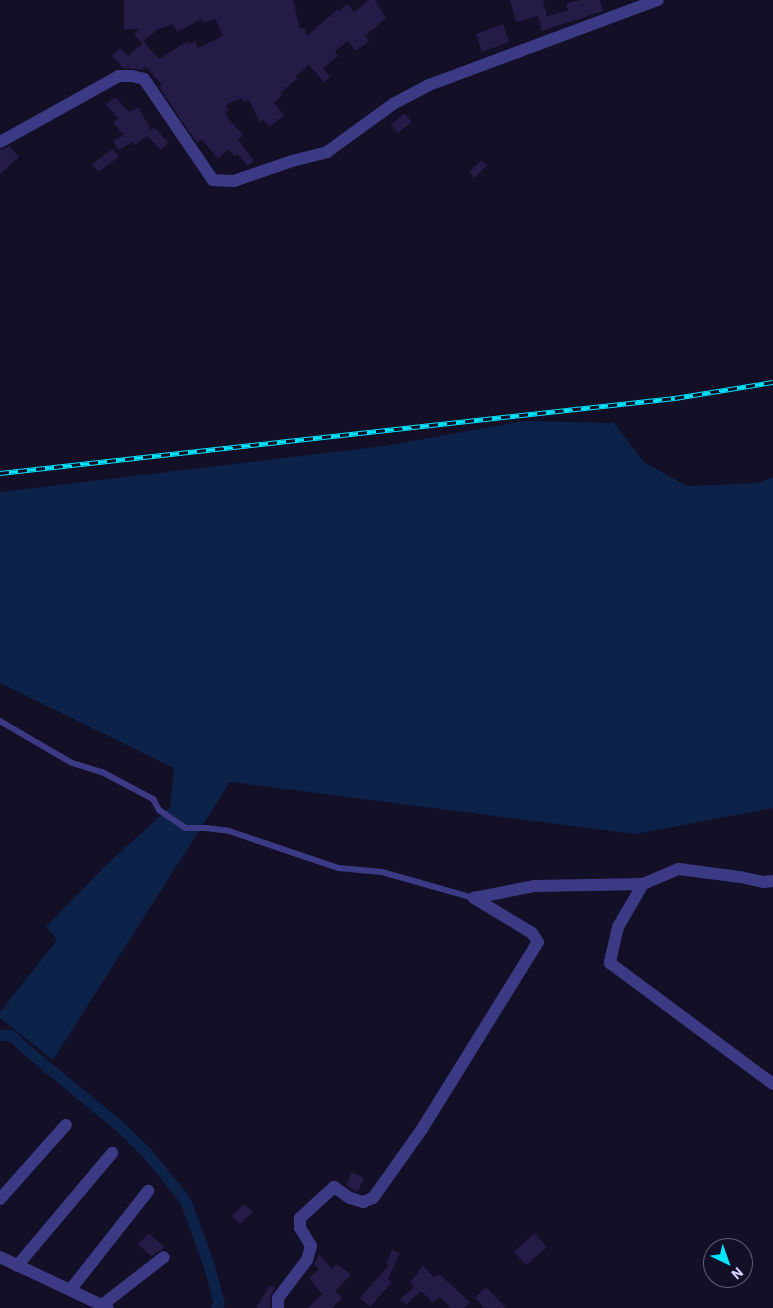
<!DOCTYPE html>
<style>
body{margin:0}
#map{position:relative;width:773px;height:1308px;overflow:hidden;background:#130f26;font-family:"IBM Plex Sans",sans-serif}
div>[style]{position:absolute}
.water>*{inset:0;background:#0c2248}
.canal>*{height:11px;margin:-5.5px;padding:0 5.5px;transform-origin:5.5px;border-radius:5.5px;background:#0c2248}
.building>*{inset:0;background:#241b47}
.service>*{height:6px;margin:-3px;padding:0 3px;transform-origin:3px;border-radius:3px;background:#3d3a85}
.minor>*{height:12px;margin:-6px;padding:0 6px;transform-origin:6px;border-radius:6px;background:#3d3a85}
.rail>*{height:5px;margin-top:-2.5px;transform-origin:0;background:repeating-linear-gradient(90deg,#130f26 0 9px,#00e5ff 0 18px);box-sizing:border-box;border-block:1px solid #00e5ff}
span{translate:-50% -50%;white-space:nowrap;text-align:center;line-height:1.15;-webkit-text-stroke:5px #130f26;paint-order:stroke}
.north{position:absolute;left:703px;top:1238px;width:50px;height:50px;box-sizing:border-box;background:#130f26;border:1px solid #625e7d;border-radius:50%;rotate:138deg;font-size:14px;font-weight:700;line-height:20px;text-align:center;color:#d9d4ff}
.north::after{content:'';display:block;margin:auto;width:18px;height:22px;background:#00e5ff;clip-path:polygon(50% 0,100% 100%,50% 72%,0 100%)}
</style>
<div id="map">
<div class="water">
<div style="clip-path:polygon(524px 421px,614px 423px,644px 462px,687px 486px,759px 483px,773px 477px,773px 808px,635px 834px,230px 782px,53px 1060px,0 1018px,0 1012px,57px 940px,46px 927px,102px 869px,170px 807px,174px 768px,0 683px,0 492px,384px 446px)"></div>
</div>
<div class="canal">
<div style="left:0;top:1035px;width:11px"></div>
<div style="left:11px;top:1035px;width:23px;rotate:43deg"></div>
<div style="left:28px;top:1051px;width:115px;rotate:39.4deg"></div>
<div style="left:117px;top:1124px;width:42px;rotate:44deg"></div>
<div style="left:147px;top:1153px;width:60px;rotate:51deg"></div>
<div style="left:185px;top:1200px;width:70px;rotate:70deg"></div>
<div style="left:209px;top:1266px;width:38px;rotate:75deg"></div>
<div style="left:219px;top:1303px;width:6px;rotate:121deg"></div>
</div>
<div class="building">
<div style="clip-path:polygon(124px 0,293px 0,300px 29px,305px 28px,307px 36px,338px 9px,339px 11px,347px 4px,354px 12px,368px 0,375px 0,386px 18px,365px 36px,369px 41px,356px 51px,348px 41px,335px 51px,338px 56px,323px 68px,330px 77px,324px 82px,309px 65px,296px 76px,298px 78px,280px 93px,282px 95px,274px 103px,284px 115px,270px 127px,262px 120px,260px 123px,249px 100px,244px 102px,241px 98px,226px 105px,229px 110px,225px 112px,228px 118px,243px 135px,238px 140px,254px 161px,248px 166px,237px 154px,234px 156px,229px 149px,218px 159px,202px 139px,197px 143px,159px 87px,162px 85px,146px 67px,142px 70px,123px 68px,112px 56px,120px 48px,128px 56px,144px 42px,159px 59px,188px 41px,189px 44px,195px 41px,198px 48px,223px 36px,215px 19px,203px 23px,202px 19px,177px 32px,173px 24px,158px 29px,142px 43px,134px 34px,139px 29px,124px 29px)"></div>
<div style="clip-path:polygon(510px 0,543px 0,547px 16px,568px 10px,566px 4px,580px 0,600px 0,603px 11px,542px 31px,538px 16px,516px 22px)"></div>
<div style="clip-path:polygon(503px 24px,509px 42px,482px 52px,476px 34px)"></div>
<div style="clip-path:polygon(115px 97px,129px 112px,138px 107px,151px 130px,154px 127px,169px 143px,161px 150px,147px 136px,135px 145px,133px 142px,119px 150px,113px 141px,124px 135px,113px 123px,118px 118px,106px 105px)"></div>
<div style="clip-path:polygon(404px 113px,412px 122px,398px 133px,391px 125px)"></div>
<div style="clip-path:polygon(9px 146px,19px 157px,0 174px,0 150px)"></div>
<div style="clip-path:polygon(113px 149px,119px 157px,98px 172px,92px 164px)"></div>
<div style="clip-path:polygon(482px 160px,487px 166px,474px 178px,469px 172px)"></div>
<div style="clip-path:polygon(352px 1172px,364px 1178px,358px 1192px,346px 1185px)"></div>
<div style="clip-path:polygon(244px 1204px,253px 1212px,240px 1224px,232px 1216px)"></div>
<div style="clip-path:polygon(149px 1233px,165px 1248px,151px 1256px,138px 1244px)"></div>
<div style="clip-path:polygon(534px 1233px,547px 1247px,526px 1265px,514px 1252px)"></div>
<div style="clip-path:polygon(392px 1250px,400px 1253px,388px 1279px,392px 1282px,370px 1307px,360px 1298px,389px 1265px,386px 1264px)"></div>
<div style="clip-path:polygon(319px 1254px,332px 1269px,337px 1264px,351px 1275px,335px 1291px,342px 1298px,332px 1308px,308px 1308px,322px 1294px,309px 1278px,319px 1270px,314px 1264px)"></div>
<div style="clip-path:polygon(423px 1266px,434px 1277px,439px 1274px,470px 1302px,464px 1308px,451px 1308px,440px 1297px,432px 1302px,421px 1291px,406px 1305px,400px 1299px,414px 1287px,410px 1282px)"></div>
<div style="clip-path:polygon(270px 1285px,275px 1288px,270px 1297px,270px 1308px,256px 1308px)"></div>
<div style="clip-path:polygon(486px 1287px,506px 1308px,484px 1308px,475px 1298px)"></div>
</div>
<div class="service">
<div style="left:0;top:721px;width:83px;rotate:30.3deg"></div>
<div style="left:72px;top:763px;width:31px;rotate:17deg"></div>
<div style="left:102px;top:772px;width:58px;rotate:27.9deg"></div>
<div style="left:153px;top:799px;width:13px;rotate:61deg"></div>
<div style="left:159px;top:810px;width:32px;rotate:34deg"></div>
<div style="left:186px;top:828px;width:20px"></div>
<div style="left:206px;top:828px;width:23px;rotate:7deg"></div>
<div style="left:229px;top:831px;width:115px;rotate:18.7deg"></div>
<div style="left:338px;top:868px;width:44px;rotate:5.2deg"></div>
<div style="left:382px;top:872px;width:96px;rotate:15.8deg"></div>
</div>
<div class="minor">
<div style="left:0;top:142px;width:136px;rotate:-29deg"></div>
<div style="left:119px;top:76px;width:13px"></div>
<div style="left:132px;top:76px;width:12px;rotate:14deg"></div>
<div style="left:144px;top:79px;width:122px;rotate:55.7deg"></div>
<div style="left:213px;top:180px;width:21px;rotate:3deg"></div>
<div style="left:234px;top:181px;width:61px;rotate:-19deg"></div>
<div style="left:292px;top:161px;width:36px;rotate:-14deg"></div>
<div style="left:327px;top:152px;width:82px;rotate:-36deg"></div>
<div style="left:393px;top:104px;width:41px;rotate:-27.8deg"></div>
<div style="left:429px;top:85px;width:244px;rotate:-20.4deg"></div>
<div style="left:643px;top:884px;width:50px;rotate:120.2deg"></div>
<div style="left:618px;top:927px;width:37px;rotate:103deg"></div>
<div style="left:610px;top:963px;width:203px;rotate:36.6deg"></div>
<div style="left:474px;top:898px;width:61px;rotate:-11.3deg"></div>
<div style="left:534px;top:886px;width:109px;rotate:-1.1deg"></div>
<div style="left:643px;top:884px;width:39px;rotate:-23deg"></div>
<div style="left:679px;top:869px;width:62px;rotate:7.5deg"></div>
<div style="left:740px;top:877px;width:24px;rotate:12deg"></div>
<div style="left:763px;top:882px;width:10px;rotate:-6deg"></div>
<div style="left:0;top:1199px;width:99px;rotate:-48.3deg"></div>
<div style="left:0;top:1257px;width:119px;rotate:25.3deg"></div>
<div style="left:17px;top:1266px;width:148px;rotate:-49.9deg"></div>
<div style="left:71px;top:1289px;width:125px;rotate:-51.8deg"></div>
<div style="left:102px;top:1305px;width:78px;rotate:-37.7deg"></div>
<div style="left:278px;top:1308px;width:10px;rotate:-90deg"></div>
<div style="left:278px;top:1298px;width:48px;rotate:-52.7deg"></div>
<div style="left:307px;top:1260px;width:15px;rotate:-74deg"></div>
<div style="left:311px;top:1246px;width:21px;rotate:-121deg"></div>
<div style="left:300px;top:1228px;width:10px;rotate:-90deg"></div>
<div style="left:300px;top:1218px;width:46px;rotate:-42.4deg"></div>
<div style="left:334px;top:1187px;width:19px;rotate:35deg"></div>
<div style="left:350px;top:1198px;width:14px;rotate:17deg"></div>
<div style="left:363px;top:1202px;width:11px;rotate:-22deg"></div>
<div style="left:373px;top:1198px;width:85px;rotate:-54.6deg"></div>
<div style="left:422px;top:1129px;width:220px;rotate:-58.2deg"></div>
<div style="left:538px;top:942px;width:11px;rotate:-124deg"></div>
<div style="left:532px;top:933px;width:68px;rotate:-148.9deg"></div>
</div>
<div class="rail">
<div style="left:0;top:473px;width:679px;rotate:-6.34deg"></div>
<div style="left:675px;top:398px;width:99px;rotate:-9.3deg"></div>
</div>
<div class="north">N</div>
</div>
